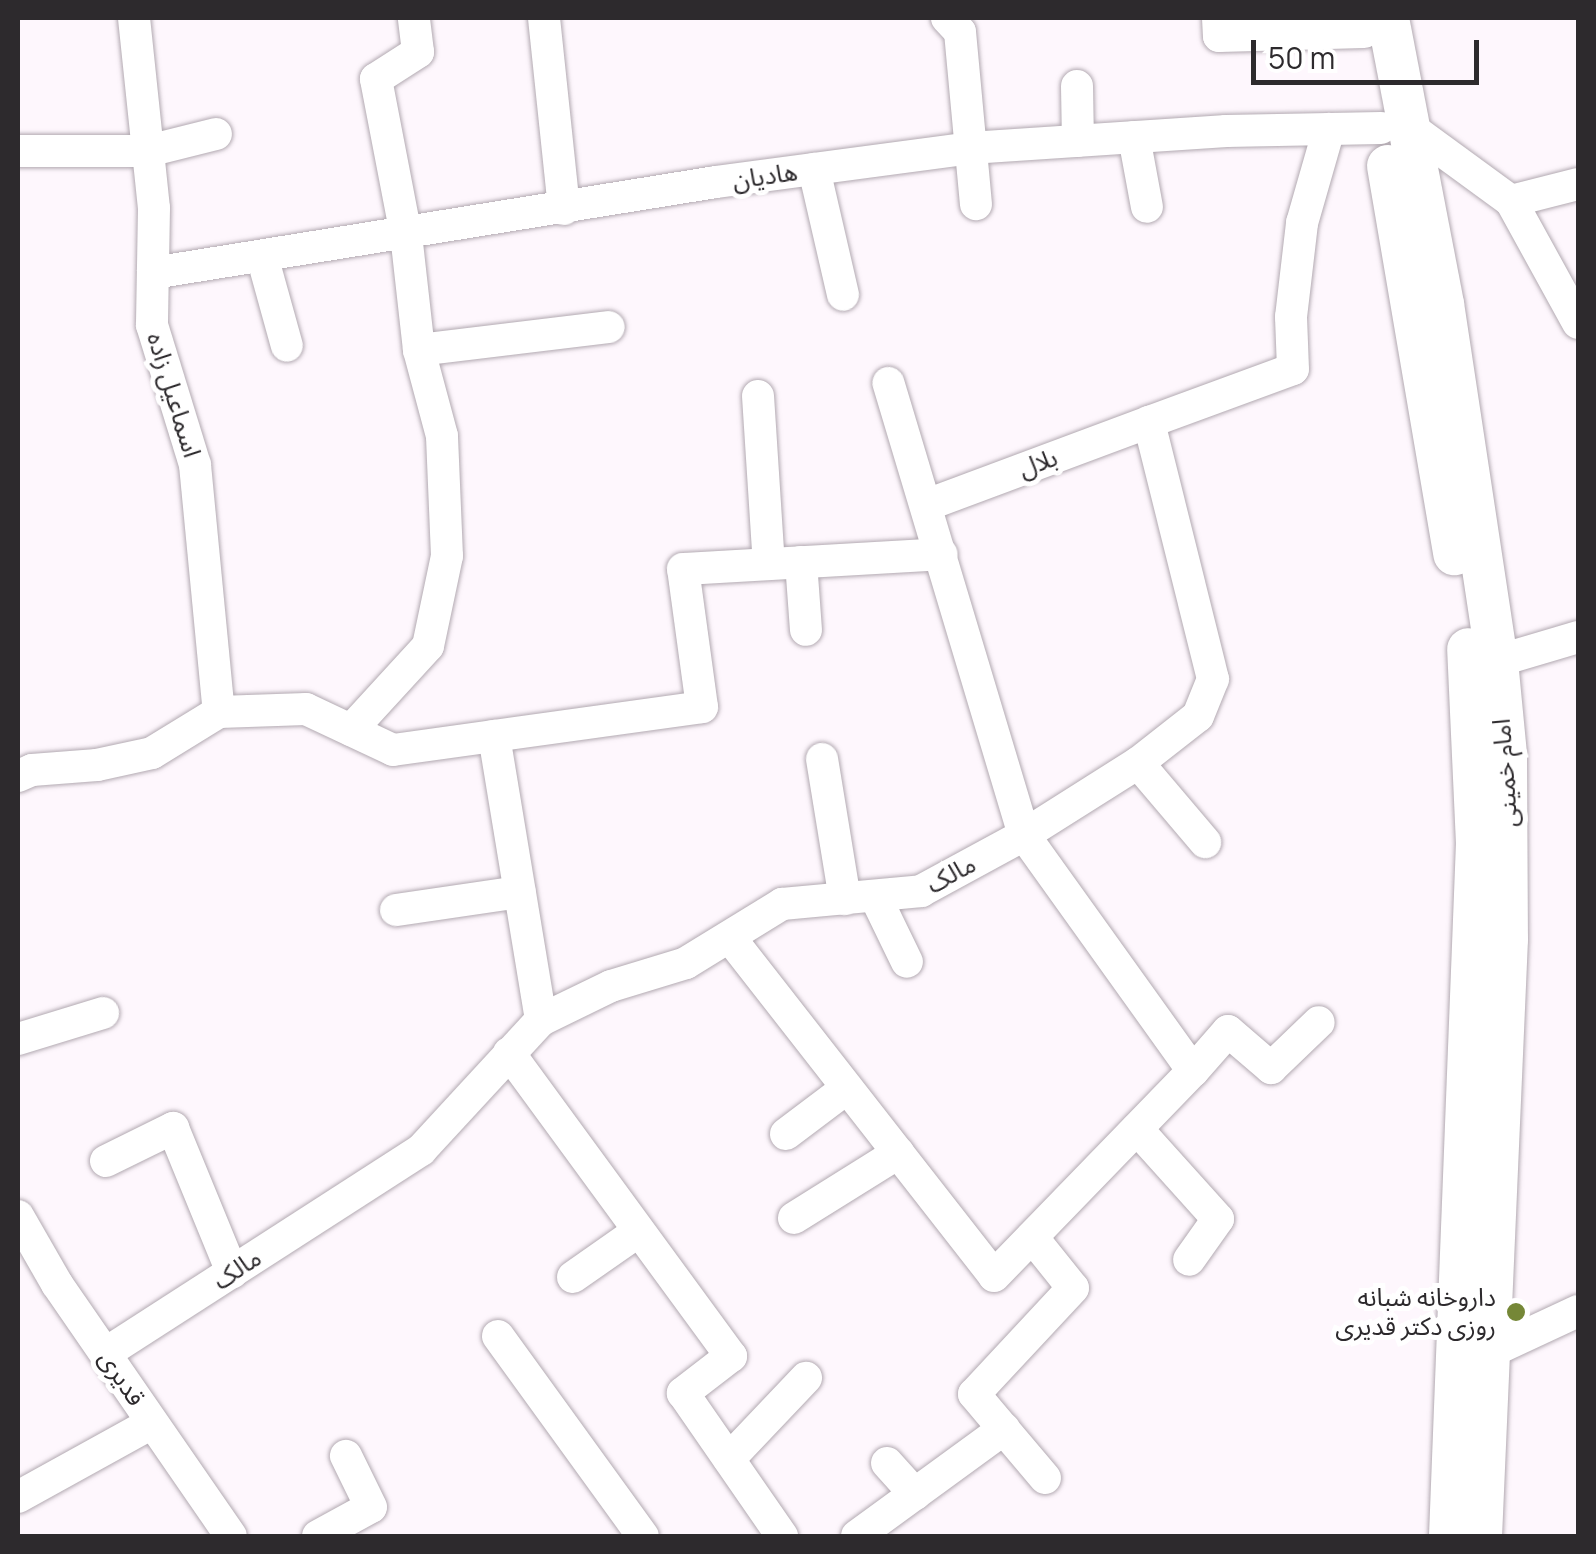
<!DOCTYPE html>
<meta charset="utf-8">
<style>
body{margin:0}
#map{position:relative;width:1596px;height:1554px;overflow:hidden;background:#fef7fd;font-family:Manrope,"Noto Sans Arabic",sans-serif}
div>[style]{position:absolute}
.roads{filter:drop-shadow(0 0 2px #b2a9b1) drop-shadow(0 0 2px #b2a9b1)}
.minor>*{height:32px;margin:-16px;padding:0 16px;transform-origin:16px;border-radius:16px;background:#fff}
.major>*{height:42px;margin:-21px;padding:0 21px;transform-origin:21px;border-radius:21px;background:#fff}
.dots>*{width:28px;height:28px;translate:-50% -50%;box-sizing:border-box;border:5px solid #fff;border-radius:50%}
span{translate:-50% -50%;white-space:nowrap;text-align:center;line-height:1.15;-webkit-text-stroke:10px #fff;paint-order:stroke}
.street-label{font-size:25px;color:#2d2a2d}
.poi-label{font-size:25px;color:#2d2a2d}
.right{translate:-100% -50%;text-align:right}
.frame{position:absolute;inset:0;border:20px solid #2d2a2d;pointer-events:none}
.scale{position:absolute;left:1251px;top:40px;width:228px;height:45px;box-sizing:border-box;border:5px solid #2d2a2d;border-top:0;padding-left:12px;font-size:30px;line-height:35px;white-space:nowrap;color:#2d2a2d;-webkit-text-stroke:8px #fff;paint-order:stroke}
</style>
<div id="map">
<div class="roads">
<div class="minor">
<div style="left:134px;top:18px;width:191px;rotate:84deg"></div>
<div style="left:154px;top:208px;width:117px;rotate:91deg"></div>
<div style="left:152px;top:325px;width:146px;rotate:72.9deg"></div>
<div style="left:195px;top:465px;width:248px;rotate:84.5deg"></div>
<div style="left:544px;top:18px;width:192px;rotate:84deg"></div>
<div style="left:947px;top:18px;width:19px;rotate:47deg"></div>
<div style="left:960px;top:32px;width:173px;rotate:84.7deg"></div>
<div style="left:1218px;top:18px;width:18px;rotate:87deg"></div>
<div style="left:1219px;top:36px;width:145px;rotate:-1.6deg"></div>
<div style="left:1077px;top:86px;width:55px;rotate:89deg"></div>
<div style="left:1407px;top:125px;width:129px;rotate:36.2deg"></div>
<div style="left:1511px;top:201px;width:139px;rotate:61.2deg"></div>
<div style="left:1134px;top:137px;width:71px;rotate:79.5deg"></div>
<div style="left:18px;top:151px;width:130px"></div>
<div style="left:148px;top:151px;width:70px;rotate:-14deg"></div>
<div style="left:814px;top:169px;width:129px;rotate:77deg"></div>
<div style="left:1511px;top:201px;width:69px;rotate:-14.2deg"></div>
<div style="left:262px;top:256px;width:93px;rotate:74.5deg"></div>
<div style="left:153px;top:273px;width:570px;rotate:-9.18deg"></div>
<div style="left:716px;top:182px;width:256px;rotate:-7.6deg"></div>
<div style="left:970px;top:148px;width:257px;rotate:-3.8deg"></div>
<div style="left:1226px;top:131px;width:155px;rotate:-1.1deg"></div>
<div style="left:419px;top:350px;width:191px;rotate:-6.9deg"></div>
<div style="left:758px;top:396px;width:168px;rotate:86.3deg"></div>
<div style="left:927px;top:505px;width:237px;rotate:-20.5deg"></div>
<div style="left:801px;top:562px;width:68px;rotate:85.8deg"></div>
<div style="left:1497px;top:661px;width:84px;rotate:-16.5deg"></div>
<div style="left:351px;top:730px;width:114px;rotate:-47.5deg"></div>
<div style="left:428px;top:646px;width:92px;rotate:-78.1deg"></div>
<div style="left:447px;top:556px;width:120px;rotate:-92.4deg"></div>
<div style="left:442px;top:436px;width:89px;rotate:-105deg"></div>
<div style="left:419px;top:350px;width:116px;rotate:-96.4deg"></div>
<div style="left:406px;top:235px;width:159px;rotate:-100.9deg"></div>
<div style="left:376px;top:79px;width:50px;rotate:-32.7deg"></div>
<div style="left:418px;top:52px;width:34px;rotate:-97deg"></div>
<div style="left:494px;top:736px;width:288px;rotate:80.6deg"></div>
<div style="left:822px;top:759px;width:142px;rotate:80.7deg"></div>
<div style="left:1138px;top:763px;width:104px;rotate:49.7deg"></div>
<div style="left:18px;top:776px;width:15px;rotate:-23deg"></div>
<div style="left:32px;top:770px;width:65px;rotate:-4.4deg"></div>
<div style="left:97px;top:765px;width:56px;rotate:-12.3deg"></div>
<div style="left:152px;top:753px;width:79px;rotate:-31.5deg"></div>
<div style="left:219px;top:712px;width:87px;rotate:-2deg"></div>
<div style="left:306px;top:709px;width:96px;rotate:25.2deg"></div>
<div style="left:393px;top:750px;width:312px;rotate:-7.9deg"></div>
<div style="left:702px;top:707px;width:139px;rotate:-97.8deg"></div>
<div style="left:683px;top:569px;width:259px;rotate:-3.3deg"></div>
<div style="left:875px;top:896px;width:73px;rotate:64.1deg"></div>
<div style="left:396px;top:910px;width:125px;rotate:-8.3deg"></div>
<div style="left:731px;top:939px;width:427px;rotate:52deg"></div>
<div style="left:994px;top:1276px;width:286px;rotate:-45.9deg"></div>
<div style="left:1193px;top:1071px;width:290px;rotate:-125.6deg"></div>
<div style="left:1024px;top:835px;width:472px;rotate:-106.7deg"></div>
<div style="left:18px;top:1039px;width:89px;rotate:-17deg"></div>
<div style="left:509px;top:1053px;width:376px;rotate:53.8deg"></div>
<div style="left:731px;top:1356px;width:61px;rotate:142.4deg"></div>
<div style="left:683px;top:1393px;width:174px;rotate:55.3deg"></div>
<div style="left:1193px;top:1071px;width:53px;rotate:-48.8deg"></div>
<div style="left:1228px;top:1031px;width:57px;rotate:40.7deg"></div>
<div style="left:1271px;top:1068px;width:66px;rotate:-43.8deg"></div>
<div style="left:1137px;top:1129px;width:121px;rotate:48deg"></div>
<div style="left:1218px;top:1219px;width:50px;rotate:125.3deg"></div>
<div style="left:786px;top:1134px;width:76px;rotate:-37deg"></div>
<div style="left:106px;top:1161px;width:75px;rotate:-26.2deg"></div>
<div style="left:173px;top:1128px;width:156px;rotate:67.7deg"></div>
<div style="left:18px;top:1216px;width:78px;rotate:60.2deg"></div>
<div style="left:57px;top:1284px;width:306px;rotate:55.4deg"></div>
<div style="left:794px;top:1218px;width:123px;rotate:-32deg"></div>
<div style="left:1032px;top:1237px;width:65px;rotate:51.2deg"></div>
<div style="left:1073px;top:1288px;width:145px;rotate:133deg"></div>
<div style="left:974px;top:1394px;width:110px;rotate:49.8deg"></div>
<div style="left:573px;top:1277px;width:80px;rotate:-34.9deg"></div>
<div style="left:498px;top:1336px;width:247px;rotate:54.1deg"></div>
<div style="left:1490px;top:1352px;width:97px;rotate:-25deg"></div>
<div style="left:106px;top:1353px;width:375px;rotate:-32.8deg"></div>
<div style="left:421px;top:1150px;width:177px;rotate:-47.3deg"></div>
<div style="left:541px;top:1020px;width:78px;rotate:-25.9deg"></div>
<div style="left:611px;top:986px;width:78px;rotate:-17deg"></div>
<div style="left:686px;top:963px;width:113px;rotate:-31.6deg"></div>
<div style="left:782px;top:904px;width:140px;rotate:-5.3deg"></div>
<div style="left:921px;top:891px;width:117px;rotate:-28.5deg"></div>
<div style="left:1024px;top:835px;width:135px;rotate:-32.3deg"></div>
<div style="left:1138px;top:763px;width:76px;rotate:-38.1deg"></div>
<div style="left:1198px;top:716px;width:40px;rotate:-68deg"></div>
<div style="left:1213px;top:679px;width:265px;rotate:-104deg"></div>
<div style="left:1149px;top:422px;width:153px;rotate:-20.2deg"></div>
<div style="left:1293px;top:369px;width:52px;rotate:-92.2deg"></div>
<div style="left:1291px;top:317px;width:95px;rotate:-83.3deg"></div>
<div style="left:1302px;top:223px;width:98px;rotate:-74deg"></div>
<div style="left:729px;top:1459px;width:112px;rotate:-46.5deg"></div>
<div style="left:887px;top:1463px;width:42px;rotate:47.9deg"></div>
<div style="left:18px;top:1497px;width:153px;rotate:-28.9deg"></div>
<div style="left:318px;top:1536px;width:60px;rotate:-28.7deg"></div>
<div style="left:371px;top:1507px;width:57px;rotate:-116.1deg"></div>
<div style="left:857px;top:1536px;width:182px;rotate:-36.1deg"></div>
</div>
<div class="major">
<div style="left:1388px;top:18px;width:291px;rotate:79.1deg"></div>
<div style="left:1443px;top:304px;width:361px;rotate:81.4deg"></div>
<div style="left:1497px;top:661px;width:94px;rotate:84.5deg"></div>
<div style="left:1506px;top:755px;width:184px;rotate:89.7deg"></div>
<div style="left:1507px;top:939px;width:598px;rotate:92.49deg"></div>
<div style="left:1388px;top:166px;width:394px;rotate:80.3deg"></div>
<div style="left:1450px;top:1536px;width:693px;rotate:-87.77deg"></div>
<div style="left:1477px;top:844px;width:195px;rotate:-92.6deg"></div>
</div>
</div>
<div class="dots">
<div style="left:1516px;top:1312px;background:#758737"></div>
</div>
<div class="street-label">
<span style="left:765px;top:176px;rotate:-8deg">هادیان</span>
<span style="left:174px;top:395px;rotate:73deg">اسماعیل زاده</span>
<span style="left:1038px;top:463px;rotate:-20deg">بلال</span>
<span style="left:1505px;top:773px;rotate:-94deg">امام خمینی</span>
<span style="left:951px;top:874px;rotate:-28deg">مالک</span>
<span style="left:237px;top:1269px;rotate:-33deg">مالک</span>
<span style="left:122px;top:1378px;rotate:56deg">قدیری</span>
</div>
<div class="poi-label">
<span class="right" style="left:1496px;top:1312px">داروخانه شبانه<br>روزی دکتر قدیری</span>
</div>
<div class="frame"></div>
<div class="scale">50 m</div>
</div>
